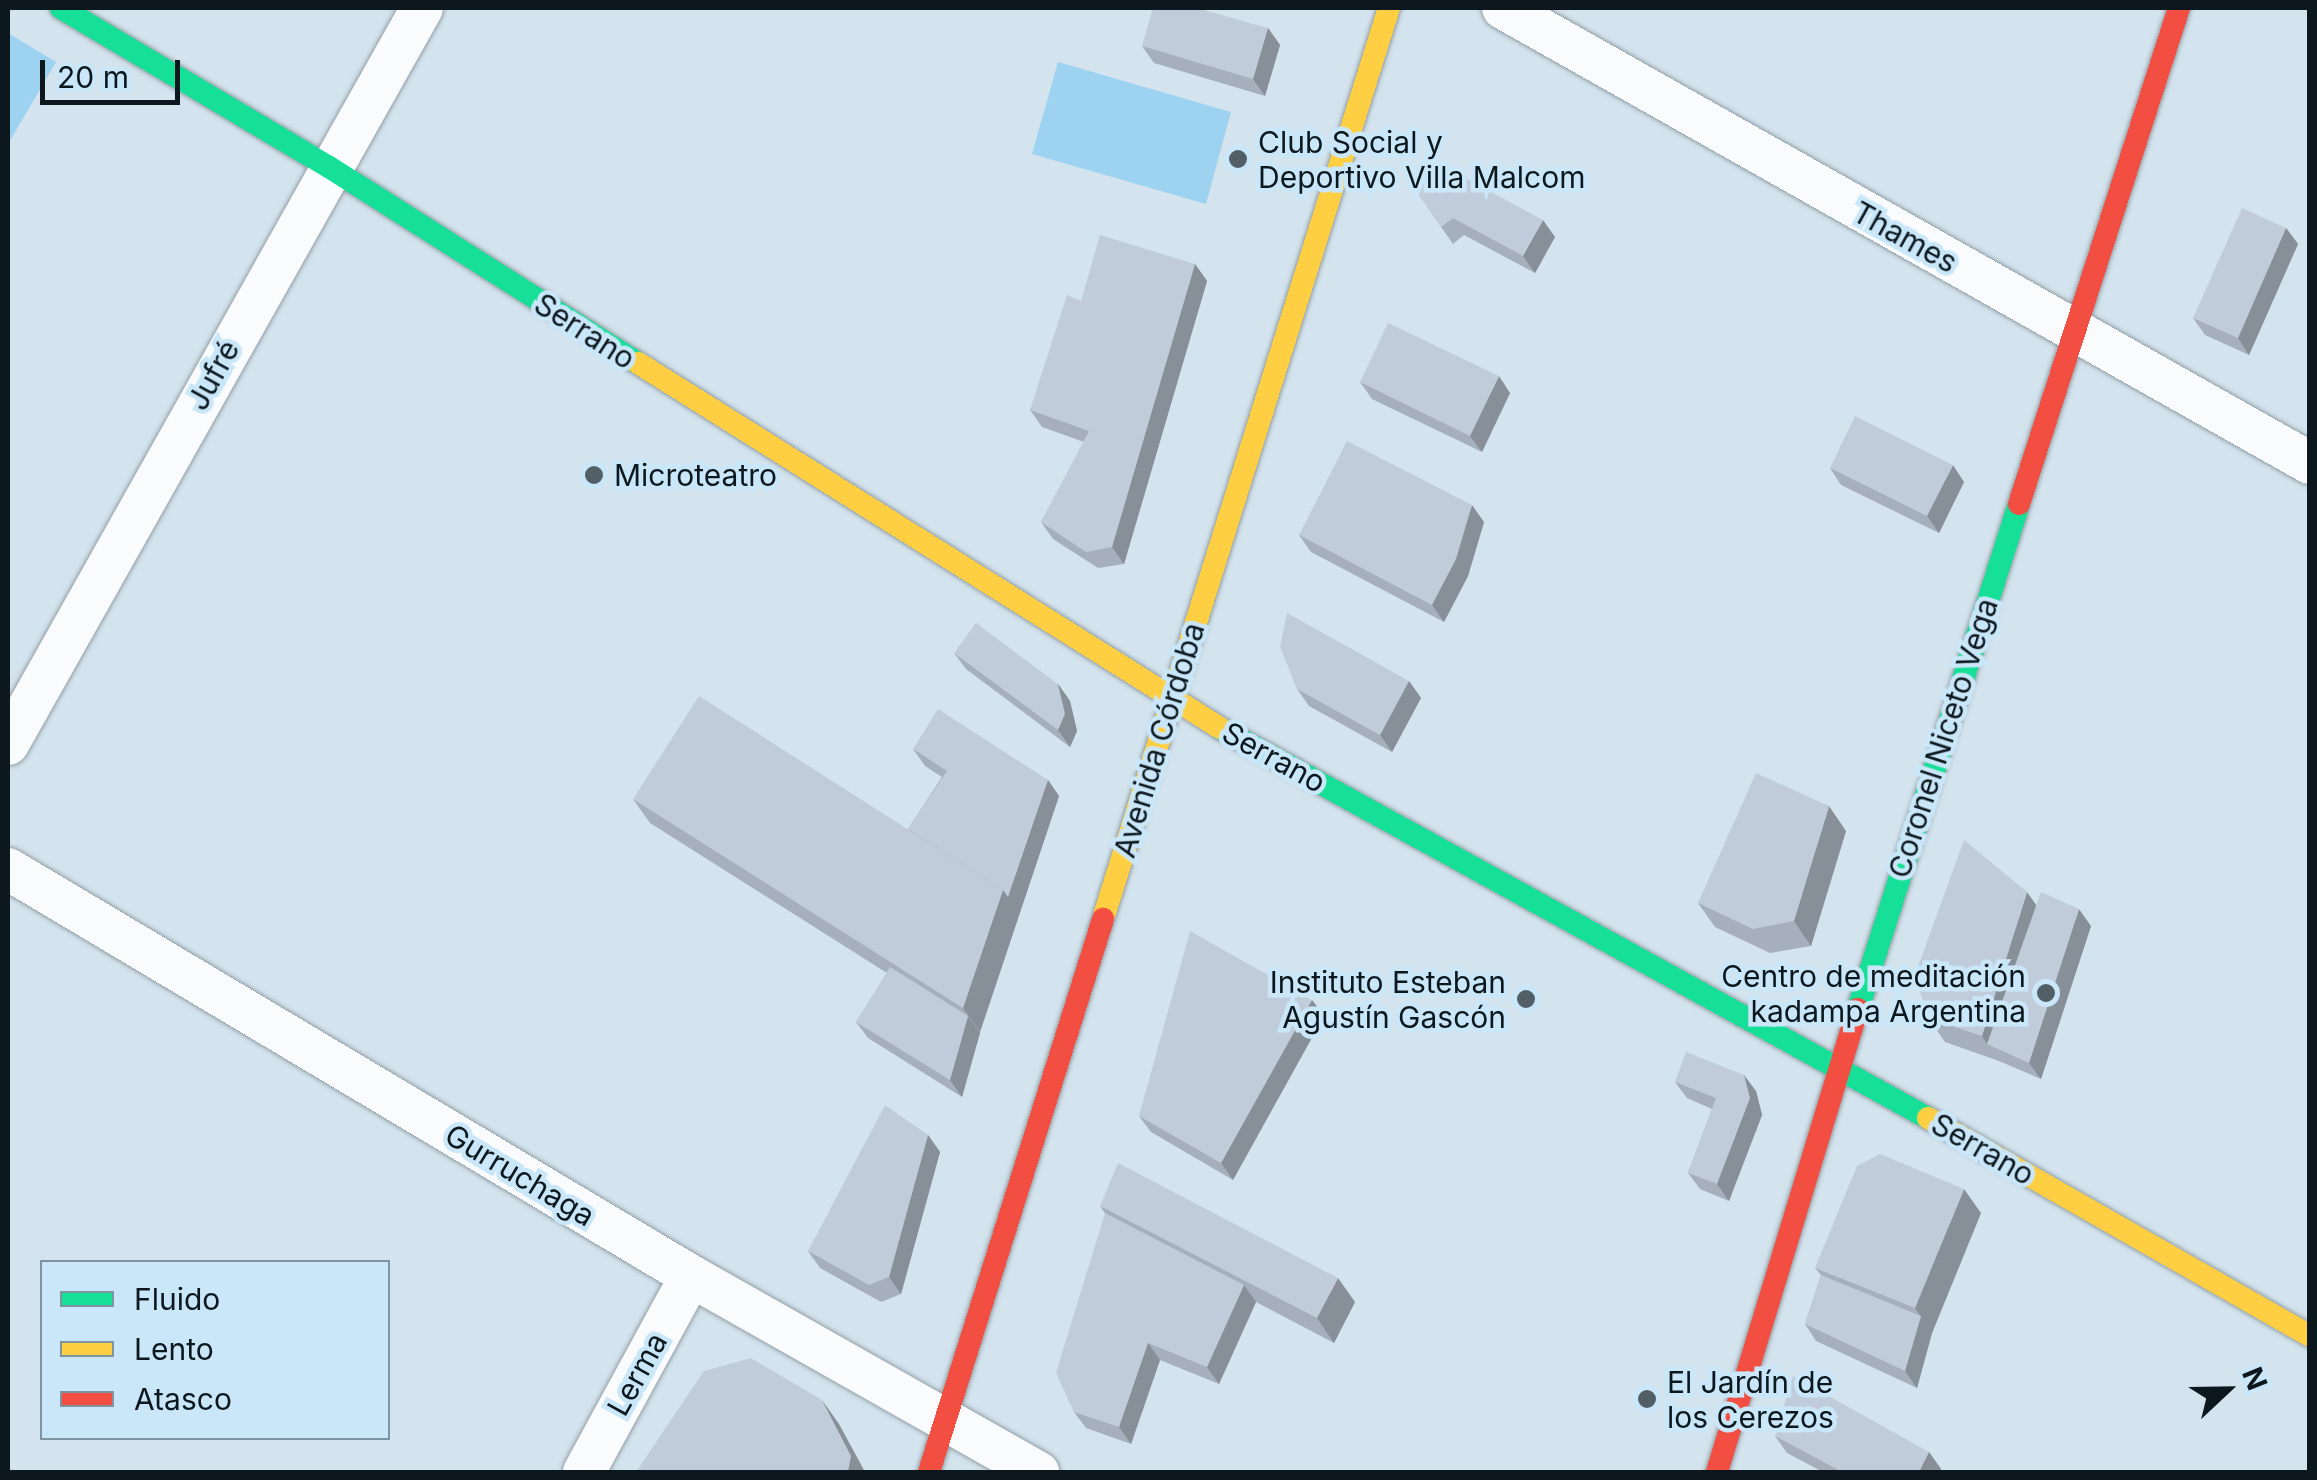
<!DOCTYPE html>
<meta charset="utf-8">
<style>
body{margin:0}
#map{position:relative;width:2317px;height:1480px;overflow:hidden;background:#d4e4ee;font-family:Inter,sans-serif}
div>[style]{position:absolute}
.green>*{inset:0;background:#9dd2f0}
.roads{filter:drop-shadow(0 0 2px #939fa6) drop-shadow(0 0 2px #939fa6)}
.street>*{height:42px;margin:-21px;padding:0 21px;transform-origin:21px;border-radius:21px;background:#f9fbfc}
.fast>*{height:22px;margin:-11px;padding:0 11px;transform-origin:11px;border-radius:11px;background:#16e098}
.slow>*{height:22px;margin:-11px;padding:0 11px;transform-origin:11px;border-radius:11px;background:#ffcf43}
.jam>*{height:22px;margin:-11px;padding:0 11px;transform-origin:11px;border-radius:11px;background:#f24e42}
.wall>*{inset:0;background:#a6afbc}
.shaded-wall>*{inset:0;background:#878f99}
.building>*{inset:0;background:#c1ccdb}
.dots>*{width:28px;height:28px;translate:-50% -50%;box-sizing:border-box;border:5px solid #c9e7f9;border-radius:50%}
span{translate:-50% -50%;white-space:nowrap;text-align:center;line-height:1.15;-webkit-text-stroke:9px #c9e7f9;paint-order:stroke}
.poi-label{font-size:30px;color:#0d181e}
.left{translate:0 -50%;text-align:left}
.right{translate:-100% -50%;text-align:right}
.street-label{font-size:30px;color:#0d181e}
.frame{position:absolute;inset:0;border:10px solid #0d181e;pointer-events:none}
.legend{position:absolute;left:40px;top:1260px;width:350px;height:180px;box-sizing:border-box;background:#c9e7f9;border:2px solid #7e94a1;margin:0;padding:12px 18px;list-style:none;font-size:30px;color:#0d181e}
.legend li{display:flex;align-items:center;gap:20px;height:50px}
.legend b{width:50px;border:2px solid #7e94a1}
.north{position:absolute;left:2177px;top:1340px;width:100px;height:100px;-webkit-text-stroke:8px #c9e7f9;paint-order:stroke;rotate:68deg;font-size:28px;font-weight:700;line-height:40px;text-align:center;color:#0d181e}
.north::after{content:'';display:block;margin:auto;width:35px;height:45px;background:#0d181e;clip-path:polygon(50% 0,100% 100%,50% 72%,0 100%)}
.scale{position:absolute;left:40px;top:60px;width:140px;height:45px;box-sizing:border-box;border:5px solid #0d181e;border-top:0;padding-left:12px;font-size:30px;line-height:35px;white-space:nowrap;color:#0d181e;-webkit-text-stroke:8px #c9e7f9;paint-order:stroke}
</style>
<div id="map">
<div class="green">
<div style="clip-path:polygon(8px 33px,56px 62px,8px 144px)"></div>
<div style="clip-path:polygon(1058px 62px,1231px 112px,1206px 204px,1032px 154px)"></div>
</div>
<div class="roads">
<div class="street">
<div style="left:1503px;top:8px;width:926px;rotate:29.42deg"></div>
<div style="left:8px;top:744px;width:844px;rotate:-60.64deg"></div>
<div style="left:8px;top:869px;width:795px;rotate:30.79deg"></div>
<div style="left:691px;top:1276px;width:399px;rotate:29.5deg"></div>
<div style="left:584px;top:1472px;width:223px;rotate:-61.4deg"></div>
</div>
<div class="fast">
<div style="left:61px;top:8px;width:312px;rotate:30.7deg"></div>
<div style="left:329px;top:167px;width:366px;rotate:32.4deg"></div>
<div style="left:1220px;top:728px;width:808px;rotate:28.85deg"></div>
<div style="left:1858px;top:1009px;width:530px;rotate:-72.32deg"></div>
</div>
<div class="slow">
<div style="left:638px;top:363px;width:687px;rotate:32.09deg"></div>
<div style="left:1103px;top:919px;width:955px;rotate:-72.57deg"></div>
<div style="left:1928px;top:1118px;width:440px;rotate:29.7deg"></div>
</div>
<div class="jam">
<div style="left:2019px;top:504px;width:521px;rotate:-72.12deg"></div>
<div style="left:929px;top:1472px;width:580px;rotate:-72.53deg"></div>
<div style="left:1717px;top:1472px;width:484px;rotate:-73.1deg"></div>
</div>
</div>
<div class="wall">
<div style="clip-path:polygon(1268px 28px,1280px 45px,1265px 96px,1154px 63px,1142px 46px)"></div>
<div style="clip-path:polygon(1419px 195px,1555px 237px,1535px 273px,1464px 235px,1453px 244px)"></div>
<div style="clip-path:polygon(2286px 228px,2298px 244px,2249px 355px,2205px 335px,2193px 318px)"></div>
<div style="clip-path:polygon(1195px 264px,1207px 281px,1124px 564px,1098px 568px,1053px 539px,1041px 522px,1084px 442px,1042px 427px,1030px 410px,1081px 301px)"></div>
<div style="clip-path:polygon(1360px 382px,1510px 393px,1482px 452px,1372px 399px)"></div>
<div style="clip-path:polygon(1830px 468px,1964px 482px,1939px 533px,1841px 485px)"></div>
<div style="clip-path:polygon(1484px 522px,1468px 576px,1444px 622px,1311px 552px,1299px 535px)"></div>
<div style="clip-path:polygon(954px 653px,1058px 684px,1070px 701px,1077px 731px,1070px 747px,966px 669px)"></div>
<div style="clip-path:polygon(1409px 681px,1421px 698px,1392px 752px,1309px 706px,1297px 689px)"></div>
<div style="clip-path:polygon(913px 749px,1048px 780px,1059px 796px,980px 1032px,962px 1097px,868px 1038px,856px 1022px,887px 973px,650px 823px,633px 799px,908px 829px,942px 777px,925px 766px)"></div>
<div style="clip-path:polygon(1846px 831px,1811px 946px,1770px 953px,1715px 927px,1698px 903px)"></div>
<div style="clip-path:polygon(2036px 906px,2091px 926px,2041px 1079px,1999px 1061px,1945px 1042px,1928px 1018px)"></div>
<div style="clip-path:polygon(1312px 1000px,1324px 1016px,1233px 1180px,1151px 1132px,1139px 1116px)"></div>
<div style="clip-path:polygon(1675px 1082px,1756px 1091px,1762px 1115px,1729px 1201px,1700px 1189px,1688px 1173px,1712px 1109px,1687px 1098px)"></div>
<div style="clip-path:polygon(928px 1135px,940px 1152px,901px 1294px,881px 1302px,820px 1268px,808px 1251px)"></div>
<div style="clip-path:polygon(1100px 1206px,1355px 1302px,1334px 1343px,1256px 1302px,1219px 1384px,1160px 1360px,1131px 1444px,1086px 1428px,1074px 1412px,1105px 1213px)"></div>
<div style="clip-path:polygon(1981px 1213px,1932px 1333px,1917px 1388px,1816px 1341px,1805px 1324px,1821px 1275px,1815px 1268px)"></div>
<div style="clip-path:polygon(1775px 1436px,1929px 1452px,1941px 1469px,1939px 1472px,1823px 1472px,1787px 1453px)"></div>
</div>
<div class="shaded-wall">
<div style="clip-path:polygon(1268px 28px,1280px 45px,1265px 96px,1253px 79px)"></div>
<div style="clip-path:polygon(1543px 220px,1555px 237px,1535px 273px,1523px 256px)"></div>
<div style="clip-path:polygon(2286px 228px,2298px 244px,2249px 355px,2238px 338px)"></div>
<div style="clip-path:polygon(1195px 264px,1207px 281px,1124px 564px,1112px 547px)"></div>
<div style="clip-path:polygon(1499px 376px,1510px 393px,1482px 452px,1470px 436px)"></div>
<div style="clip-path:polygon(1953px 465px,1964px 482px,1939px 533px,1927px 516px)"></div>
<div style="clip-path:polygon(1472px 505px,1484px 522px,1468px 576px,1444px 622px,1432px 605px)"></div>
<div style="clip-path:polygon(1409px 681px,1421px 698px,1392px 752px,1380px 735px)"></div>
<div style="clip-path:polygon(1058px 684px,1070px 701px,1077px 731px,1070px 747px,1058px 730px)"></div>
<div style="clip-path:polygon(1048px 780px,1059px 796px,980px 1032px,963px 1008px,1003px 890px)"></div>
<div style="clip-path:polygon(1829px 806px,1846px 831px,1811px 946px,1794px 921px)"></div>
<div style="clip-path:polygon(2027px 892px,2044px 916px,1987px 1044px,1982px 1036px)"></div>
<div style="clip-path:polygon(2079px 909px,2091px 926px,2041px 1079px,2029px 1063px)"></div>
<div style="clip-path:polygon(1312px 1000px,1324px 1016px,1233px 1180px,1221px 1163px)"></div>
<div style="clip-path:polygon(968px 1016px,980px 1033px,962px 1097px,950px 1080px)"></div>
<div style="clip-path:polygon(1744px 1075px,1756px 1091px,1762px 1115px,1729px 1201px,1717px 1184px)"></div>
<div style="clip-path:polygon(928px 1135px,940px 1152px,901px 1294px,889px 1277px)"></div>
<div style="clip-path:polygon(1964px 1189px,1981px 1213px,1932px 1333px,1915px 1308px)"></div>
<div style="clip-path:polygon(1338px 1278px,1355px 1302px,1334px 1343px,1317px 1318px)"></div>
<div style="clip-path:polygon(1244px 1285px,1256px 1302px,1219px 1384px,1207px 1367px)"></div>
<div style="clip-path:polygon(1921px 1316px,1932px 1333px,1917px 1388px,1905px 1371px)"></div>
<div style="clip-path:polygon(1148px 1343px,1160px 1360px,1131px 1444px,1119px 1427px)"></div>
<div style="clip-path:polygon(822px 1400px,839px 1424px,865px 1472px,848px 1472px)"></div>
<div style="clip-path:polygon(1929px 1452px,1941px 1469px,1939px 1472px,1919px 1472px)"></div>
</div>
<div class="building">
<div style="clip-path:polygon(1153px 8px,1197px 8px,1268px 28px,1253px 79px,1142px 46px)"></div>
<div style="clip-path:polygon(1426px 157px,1543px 220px,1523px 256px,1453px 218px,1441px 227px,1419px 195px)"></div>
<div style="clip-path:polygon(2242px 208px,2286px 228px,2238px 338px,2193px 318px)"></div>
<div style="clip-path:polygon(1100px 235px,1195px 264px,1112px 547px,1086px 552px,1041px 522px,1089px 431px,1030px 410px,1067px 295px,1081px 301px)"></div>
<div style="clip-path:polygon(1388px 323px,1499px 376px,1470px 436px,1360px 382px)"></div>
<div style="clip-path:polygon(1855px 416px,1953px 465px,1927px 516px,1830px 468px)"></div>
<div style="clip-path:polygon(1347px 441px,1472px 505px,1456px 559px,1432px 605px,1299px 535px)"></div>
<div style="clip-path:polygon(1287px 613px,1409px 681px,1380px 735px,1297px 689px,1280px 647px)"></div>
<div style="clip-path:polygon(976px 623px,1058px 684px,1065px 714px,1058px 730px,954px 653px)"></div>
<div style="clip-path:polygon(699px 696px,1003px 890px,963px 1008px,633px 799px)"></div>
<div style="clip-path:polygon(938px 709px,1048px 780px,1008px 897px,1003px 890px,908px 829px,947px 771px,913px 749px)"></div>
<div style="clip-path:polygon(1756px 773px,1829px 806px,1794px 921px,1753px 929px,1698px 903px)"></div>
<div style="clip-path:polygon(1964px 840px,2027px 892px,1982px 1036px,1928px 1018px,1915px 975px)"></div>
<div style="clip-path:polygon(2041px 892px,2079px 909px,2029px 1063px,1987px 1044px)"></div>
<div style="clip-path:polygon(1190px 931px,1312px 1000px,1221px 1163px,1139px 1116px)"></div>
<div style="clip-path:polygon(890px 967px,968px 1016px,950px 1080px,856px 1022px)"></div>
<div style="clip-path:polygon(1686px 1052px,1744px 1075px,1750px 1098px,1717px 1184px,1688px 1173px,1716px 1098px,1675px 1082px)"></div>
<div style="clip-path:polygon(885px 1105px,928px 1135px,889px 1277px,869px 1285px,808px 1251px)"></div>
<div style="clip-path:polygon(1880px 1154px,1964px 1189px,1915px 1308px,1815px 1268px,1857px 1166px)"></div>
<div style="clip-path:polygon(1118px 1163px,1338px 1278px,1317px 1318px,1100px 1206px)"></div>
<div style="clip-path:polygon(1105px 1213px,1244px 1285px,1207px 1367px,1148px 1343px,1119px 1427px,1074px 1412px,1056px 1373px)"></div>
<div style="clip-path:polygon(1821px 1275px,1921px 1316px,1905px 1371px,1805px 1324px)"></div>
<div style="clip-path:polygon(751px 1358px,822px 1400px,851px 1456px,848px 1472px,636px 1472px,704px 1371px)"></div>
<div style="clip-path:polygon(1793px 1376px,1929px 1452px,1919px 1472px,1842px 1472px,1775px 1436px)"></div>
</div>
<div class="dots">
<div style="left:1238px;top:159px;background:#535f67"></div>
<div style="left:594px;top:475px;background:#535f67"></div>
<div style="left:2046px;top:993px;background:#535f67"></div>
<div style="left:1526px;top:999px;background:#535f67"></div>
<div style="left:1647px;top:1399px;background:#535f67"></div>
</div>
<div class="poi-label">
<span class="left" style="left:1258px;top:159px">Club Social y<br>Deportivo Villa Malcom</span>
<span class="left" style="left:614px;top:475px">Microteatro</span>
<span class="right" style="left:2026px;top:993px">Centro de meditación<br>kadampa Argentina</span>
<span class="right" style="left:1506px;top:999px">Instituto Esteban<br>Agustín Gascón</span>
<span class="left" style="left:1667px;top:1399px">El Jardín de<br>los Cerezos</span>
</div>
<div class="street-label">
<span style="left:1905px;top:237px;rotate:29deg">Thames</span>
<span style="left:585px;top:331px;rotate:33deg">Serrano</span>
<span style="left:213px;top:375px;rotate:-61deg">Jufré</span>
<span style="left:1943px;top:738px;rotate:-72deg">Coronel Niceto Vega</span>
<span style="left:1159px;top:740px;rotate:-73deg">Avenida Córdoba</span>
<span style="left:1274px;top:757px;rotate:29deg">Serrano</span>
<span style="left:1983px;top:1149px;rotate:30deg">Serrano</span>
<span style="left:520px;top:1175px;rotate:31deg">Gurruchaga</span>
<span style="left:637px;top:1374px;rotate:-61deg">Lerma</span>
</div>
<div class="frame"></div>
<ul class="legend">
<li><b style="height:12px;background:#16e098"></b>Fluido</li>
<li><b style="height:12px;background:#ffcf43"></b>Lento</li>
<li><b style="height:12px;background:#f24e42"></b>Atasco</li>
</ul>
<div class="north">N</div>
<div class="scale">20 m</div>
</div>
